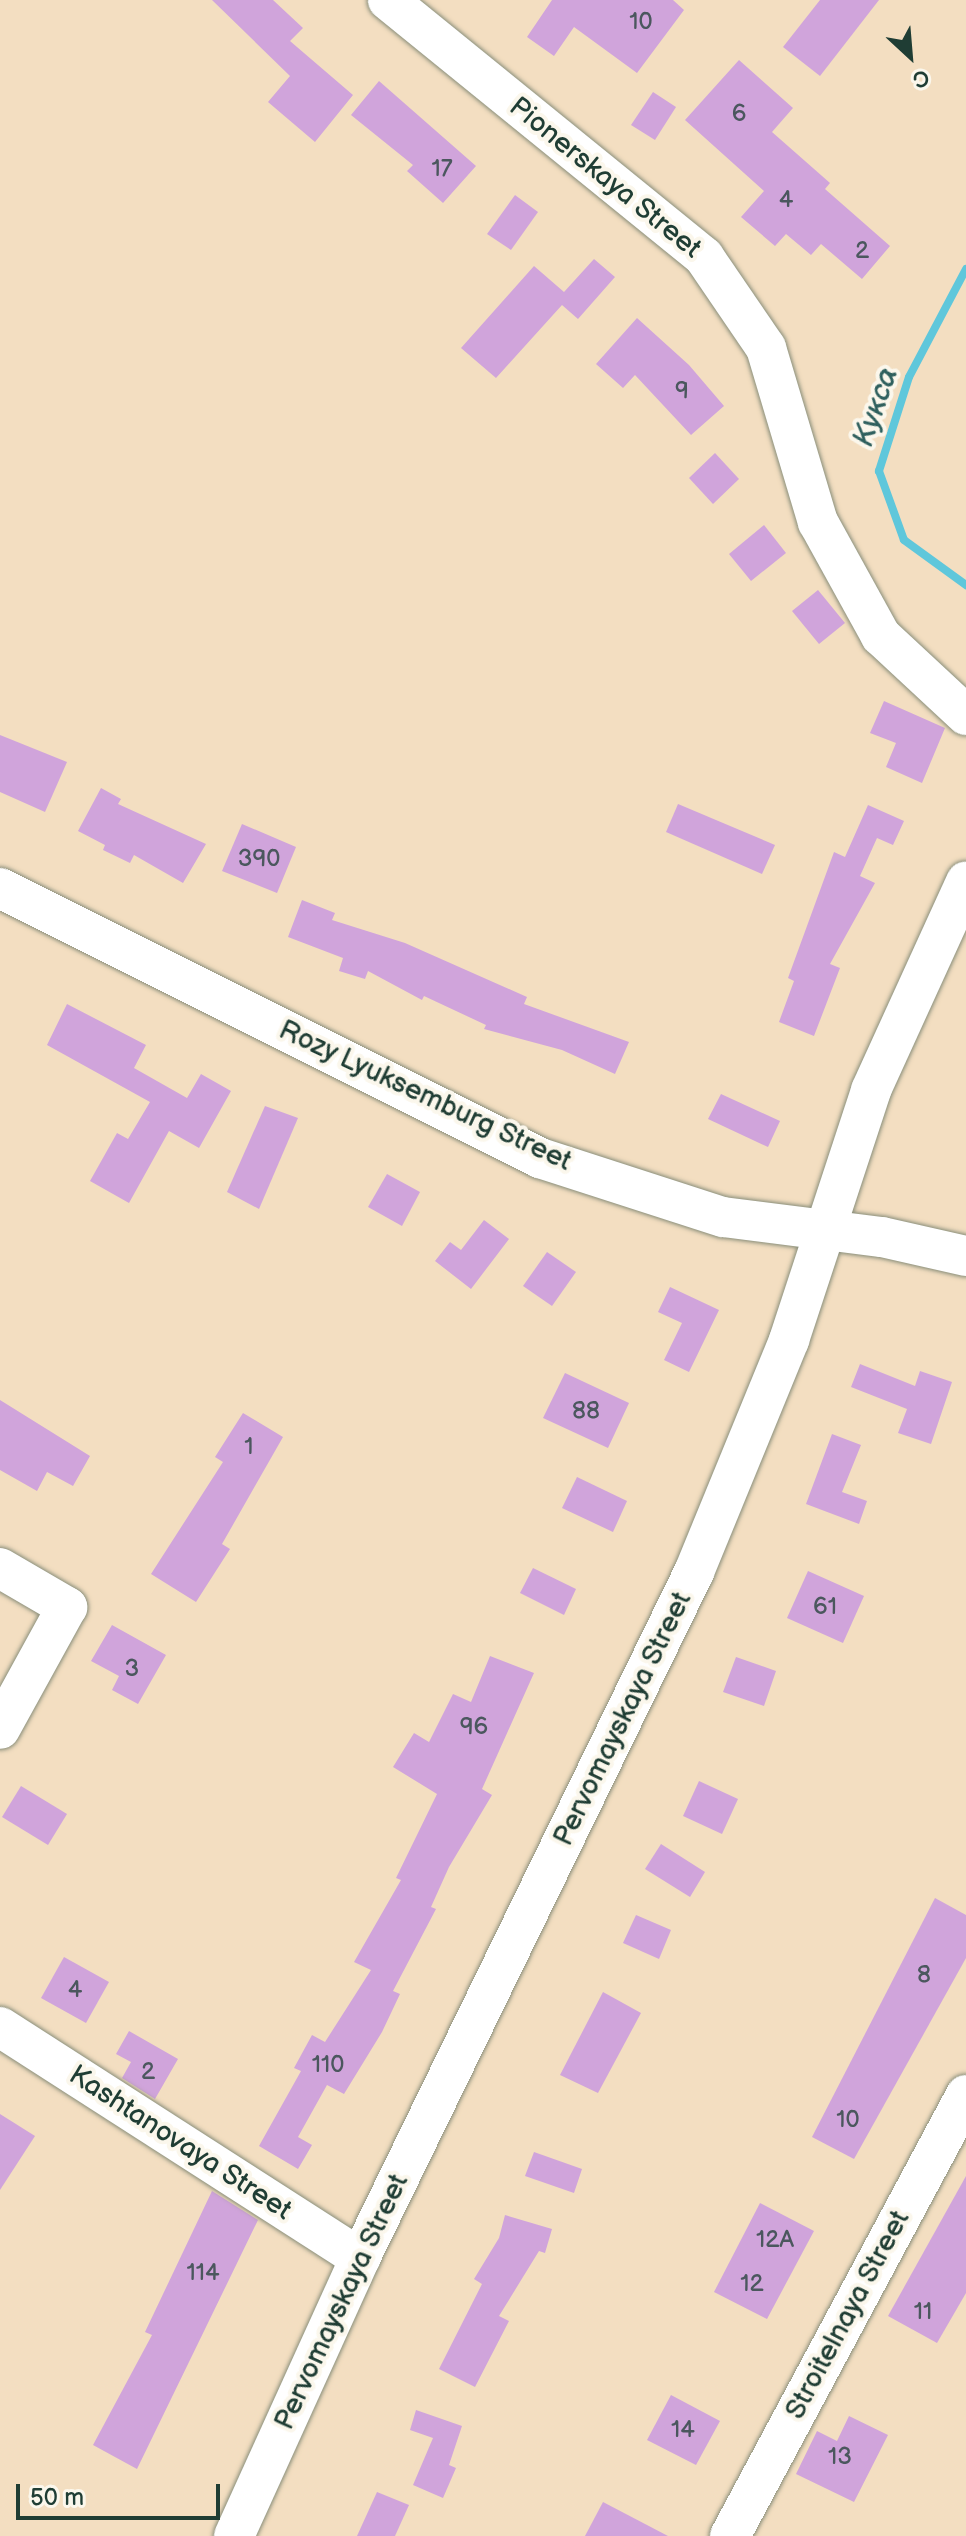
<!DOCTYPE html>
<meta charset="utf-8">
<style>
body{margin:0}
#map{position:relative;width:966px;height:2536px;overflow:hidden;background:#f3dec1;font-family:"Balsamiq Sans",sans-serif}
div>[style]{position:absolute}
.stream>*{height:8px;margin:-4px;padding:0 4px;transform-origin:4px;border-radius:4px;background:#5fc7db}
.building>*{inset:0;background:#d0a4db}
.roads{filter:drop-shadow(0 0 2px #898e7a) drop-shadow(0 0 2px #898e7a)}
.minor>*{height:40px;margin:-20px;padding:0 20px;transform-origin:20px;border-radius:20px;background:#fff}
span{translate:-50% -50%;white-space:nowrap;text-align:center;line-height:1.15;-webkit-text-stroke:8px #fbf7ec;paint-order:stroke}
.number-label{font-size:24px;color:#4b575e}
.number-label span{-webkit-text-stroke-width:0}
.street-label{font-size:28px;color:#1f3d34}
.water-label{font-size:30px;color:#2f605e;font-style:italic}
.north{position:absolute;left:870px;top:16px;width:80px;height:80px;-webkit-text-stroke:6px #fbf7ec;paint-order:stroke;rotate:154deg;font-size:22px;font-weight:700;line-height:32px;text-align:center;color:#1f3d34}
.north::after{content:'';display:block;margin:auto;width:28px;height:36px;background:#1f3d34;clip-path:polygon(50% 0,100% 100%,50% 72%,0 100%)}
.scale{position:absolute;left:16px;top:2484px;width:204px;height:36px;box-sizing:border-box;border:4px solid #1f3d34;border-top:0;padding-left:10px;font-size:24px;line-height:28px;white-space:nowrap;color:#1f3d34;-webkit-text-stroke:6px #fbf7ec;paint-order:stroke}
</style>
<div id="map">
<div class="stream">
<div style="left:966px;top:269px;width:122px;rotate:117.8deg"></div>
<div style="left:909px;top:377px;width:99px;rotate:107.7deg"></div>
<div style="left:879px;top:471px;width:73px;rotate:70.1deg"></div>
<div style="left:904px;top:540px;width:77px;rotate:36deg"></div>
</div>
<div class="building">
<div style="clip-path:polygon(212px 0,273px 0,303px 28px,290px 41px,353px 95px,315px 142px,268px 102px,290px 76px)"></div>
<div style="clip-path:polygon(552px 0,673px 0,684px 10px,637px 73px,574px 27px,554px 56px,527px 37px)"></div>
<div style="clip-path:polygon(820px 0,879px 0,820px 76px,783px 47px)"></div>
<div style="clip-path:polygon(739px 60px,793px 108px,772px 132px,830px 183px,825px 189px,890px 246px,862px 279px,821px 244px,811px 255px,786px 234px,775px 246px,741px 217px,764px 191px,685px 120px)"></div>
<div style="clip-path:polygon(379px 81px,476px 166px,443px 203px,407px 171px,413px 165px,351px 115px)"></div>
<div style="clip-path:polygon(653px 92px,676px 107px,655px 140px,631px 125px)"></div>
<div style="clip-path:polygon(515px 195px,538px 212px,511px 250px,487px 234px)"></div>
<div style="clip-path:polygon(594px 259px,615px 277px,578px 319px,562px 305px,496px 378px,461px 348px,534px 266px,564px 292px)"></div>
<div style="clip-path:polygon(637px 318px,689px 365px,724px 406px,691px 435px,635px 375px,623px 388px,596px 364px)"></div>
<div style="clip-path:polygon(715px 453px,739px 479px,713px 504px,689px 478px)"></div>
<div style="clip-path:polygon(764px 525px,786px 553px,751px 581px,729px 554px)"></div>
<div style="clip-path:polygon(818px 590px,845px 623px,819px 644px,792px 611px)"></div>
<div style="clip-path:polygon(884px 701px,945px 728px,922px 783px,886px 767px,896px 743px,870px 733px)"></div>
<div style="clip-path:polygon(0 735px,67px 762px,45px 812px,0 792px)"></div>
<div style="clip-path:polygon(101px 788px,121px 799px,118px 804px,206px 844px,183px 883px,134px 855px,130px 863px,103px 850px,105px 845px,78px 831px)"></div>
<div style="clip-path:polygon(678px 804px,775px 845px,762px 874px,666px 832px)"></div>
<div style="clip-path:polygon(868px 805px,904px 821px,893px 845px,877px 838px,860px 876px,875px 883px,830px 964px,840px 968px,814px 1036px,779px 1022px,794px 981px,788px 978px,834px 852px,845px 857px)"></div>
<div style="clip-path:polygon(242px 824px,296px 847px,277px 893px,222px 871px)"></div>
<div style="clip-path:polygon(302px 900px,335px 913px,332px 920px,405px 943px,527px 997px,524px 1004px,629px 1042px,615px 1074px,562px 1050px,484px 1029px,486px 1025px,424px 996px,422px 1000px,368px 971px,365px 979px,339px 971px,343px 958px,288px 937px)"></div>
<div style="clip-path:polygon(67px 1004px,146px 1045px,134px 1068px,187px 1098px,201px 1074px,231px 1091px,199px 1148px,169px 1131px,129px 1203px,90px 1181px,117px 1133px,128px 1139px,150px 1102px,47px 1045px)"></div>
<div style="clip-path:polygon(721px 1094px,780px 1121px,768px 1147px,708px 1119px)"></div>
<div style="clip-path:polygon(265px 1106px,298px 1118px,259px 1209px,227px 1192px)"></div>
<div style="clip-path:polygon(387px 1174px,420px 1192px,402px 1226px,368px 1207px)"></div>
<div style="clip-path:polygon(484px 1220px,509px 1239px,471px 1289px,435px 1261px,450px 1242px,461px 1250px)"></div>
<div style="clip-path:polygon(547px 1252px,576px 1272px,552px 1306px,523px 1286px)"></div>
<div style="clip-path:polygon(670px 1287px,719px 1310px,689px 1372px,664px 1360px,682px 1323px,658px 1312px)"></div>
<div style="clip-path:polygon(860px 1364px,915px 1386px,920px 1371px,952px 1382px,931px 1444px,898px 1433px,907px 1409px,851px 1387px)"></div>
<div style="clip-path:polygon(565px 1373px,629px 1403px,608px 1448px,543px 1418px)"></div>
<div style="clip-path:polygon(0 1400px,90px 1456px,73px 1486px,47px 1472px,37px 1491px,0 1470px)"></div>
<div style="clip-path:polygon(243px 1413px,283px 1437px,222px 1544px,230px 1549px,196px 1602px,151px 1574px,223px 1462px,215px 1457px)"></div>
<div style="clip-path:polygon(832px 1434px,861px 1445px,842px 1492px,867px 1501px,859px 1524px,806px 1504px)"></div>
<div style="clip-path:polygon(577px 1477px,627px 1501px,613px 1532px,562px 1508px)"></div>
<div style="clip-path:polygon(533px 1568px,576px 1589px,564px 1615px,520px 1593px)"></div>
<div style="clip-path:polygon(808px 1571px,864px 1596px,843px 1643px,787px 1618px)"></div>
<div style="clip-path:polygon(112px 1625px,166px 1655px,138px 1704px,112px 1690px,119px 1676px,91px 1661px)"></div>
<div style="clip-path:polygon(490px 1656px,534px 1673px,482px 1789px,492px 1795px,449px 1867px,431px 1907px,436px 1909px,393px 1991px,400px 1994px,382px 2032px,344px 2094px,327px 2085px,298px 2137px,312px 2145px,298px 2169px,259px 2146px,301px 2071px,294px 2068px,312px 2035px,325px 2042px,371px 1970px,354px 1962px,401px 1880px,396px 1878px,437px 1794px,393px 1767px,414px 1733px,429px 1742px,453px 1694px,471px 1702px)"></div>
<div style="clip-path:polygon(736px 1657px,776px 1671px,764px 1706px,723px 1692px)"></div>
<div style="clip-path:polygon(699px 1781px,738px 1799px,722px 1834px,683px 1816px)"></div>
<div style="clip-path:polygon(21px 1786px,67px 1814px,48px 1845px,2px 1817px)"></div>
<div style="clip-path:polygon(661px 1844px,705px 1872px,690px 1897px,645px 1869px)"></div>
<div style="clip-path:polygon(935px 1898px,966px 1915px,966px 1958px,854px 2159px,812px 2137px)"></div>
<div style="clip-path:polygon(636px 1915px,671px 1930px,659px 1959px,623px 1943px)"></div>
<div style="clip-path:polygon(64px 1957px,109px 1982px,86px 2023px,41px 1998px)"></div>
<div style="clip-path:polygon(603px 1992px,641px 2013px,598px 2093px,560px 2075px)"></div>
<div style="clip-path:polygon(129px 2031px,178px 2059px,155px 2099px,122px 2078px,131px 2062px,116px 2054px)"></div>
<div style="clip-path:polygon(0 2114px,35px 2136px,0 2190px)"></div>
<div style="clip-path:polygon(534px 2152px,582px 2169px,574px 2193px,525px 2176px)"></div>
<div style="clip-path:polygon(966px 2176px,966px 2293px,937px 2343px,888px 2316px)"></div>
<div style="clip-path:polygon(212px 2191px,258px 2220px,137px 2469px,93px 2445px,152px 2335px,145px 2332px)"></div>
<div style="clip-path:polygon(760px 2203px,814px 2231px,767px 2319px,714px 2292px)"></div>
<div style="clip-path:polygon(505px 2215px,552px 2229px,545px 2253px,539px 2251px,499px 2316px,509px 2321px,475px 2387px,439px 2369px,482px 2284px,474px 2279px,499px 2238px)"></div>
<div style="clip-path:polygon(671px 2395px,720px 2421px,696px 2465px,647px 2440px)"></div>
<div style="clip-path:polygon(416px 2410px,462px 2426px,449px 2465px,456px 2468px,443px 2498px,413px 2485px,433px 2438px,410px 2430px)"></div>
<div style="clip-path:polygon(849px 2416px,888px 2435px,854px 2502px,796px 2474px,817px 2431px,837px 2441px)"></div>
<div style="clip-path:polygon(377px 2492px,409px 2505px,395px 2536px,357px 2536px)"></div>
<div style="clip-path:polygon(603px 2502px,668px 2536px,585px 2536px)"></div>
</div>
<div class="roads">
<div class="minor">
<div style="left:388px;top:0;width:407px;rotate:39.1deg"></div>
<div style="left:704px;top:257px;width:110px;rotate:55.7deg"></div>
<div style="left:766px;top:348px;width:182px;rotate:73.4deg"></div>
<div style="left:818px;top:522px;width:130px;rotate:61.1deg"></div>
<div style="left:881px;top:636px;width:116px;rotate:42.9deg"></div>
<div style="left:0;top:888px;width:604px;rotate:26.57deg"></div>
<div style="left:540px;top:1158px;width:192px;rotate:17.9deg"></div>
<div style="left:723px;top:1217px;width:160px;rotate:7.2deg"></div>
<div style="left:882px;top:1237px;width:86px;rotate:12.7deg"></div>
<div style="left:0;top:1568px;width:78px;rotate:30.2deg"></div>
<div style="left:67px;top:1607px;width:139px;rotate:118.8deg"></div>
<div style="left:0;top:2027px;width:428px;rotate:32.7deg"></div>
<div style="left:234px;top:2536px;width:305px;rotate:-65.6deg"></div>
<div style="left:360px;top:2258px;width:763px;rotate:-64.04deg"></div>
<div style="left:694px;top:1572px;width:251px;rotate:-67.7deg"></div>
<div style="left:789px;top:1340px;width:263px;rotate:-71.8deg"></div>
<div style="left:871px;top:1090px;width:229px;rotate:-65.5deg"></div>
<div style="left:730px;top:2536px;width:500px;rotate:-61.85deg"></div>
</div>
</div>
<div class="number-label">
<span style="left:641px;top:22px">10</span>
<span style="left:739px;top:114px">6</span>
<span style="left:442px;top:169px">17</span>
<span style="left:786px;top:200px">4</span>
<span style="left:862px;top:251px">2</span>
<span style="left:682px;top:391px">9</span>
<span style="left:259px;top:859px">390</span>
<span style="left:586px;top:1411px">88</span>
<span style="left:249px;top:1447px">1</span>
<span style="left:825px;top:1607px">61</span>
<span style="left:132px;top:1669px">3</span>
<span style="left:474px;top:1727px">96</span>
<span style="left:924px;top:1975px">8</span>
<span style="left:75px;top:1990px">4</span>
<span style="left:328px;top:2065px">110</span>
<span style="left:148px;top:2072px">2</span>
<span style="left:848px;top:2120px">10</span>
<span style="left:775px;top:2240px">12А</span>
<span style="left:203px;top:2273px">114</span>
<span style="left:752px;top:2284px">12</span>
<span style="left:923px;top:2312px">11</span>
<span style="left:683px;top:2430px">14</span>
<span style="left:840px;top:2457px">13</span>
</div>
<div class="street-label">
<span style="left:605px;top:178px;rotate:39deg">Pionerskaya Street</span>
<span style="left:425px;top:1096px;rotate:25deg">Rozy Lyuksemburg Street</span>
<span style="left:623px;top:1719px;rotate:-64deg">Pervomayskaya Street</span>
<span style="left:180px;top:2143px;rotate:33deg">Kashtanovaya Street</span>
<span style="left:342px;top:2302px;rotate:-65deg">Pervomayskaya Street</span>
<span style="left:848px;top:2315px;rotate:-62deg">Stroitelnaya Street</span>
</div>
<div class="water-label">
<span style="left:876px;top:407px;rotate:-71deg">Кукса</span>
</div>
<div class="north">С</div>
<div class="scale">50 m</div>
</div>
